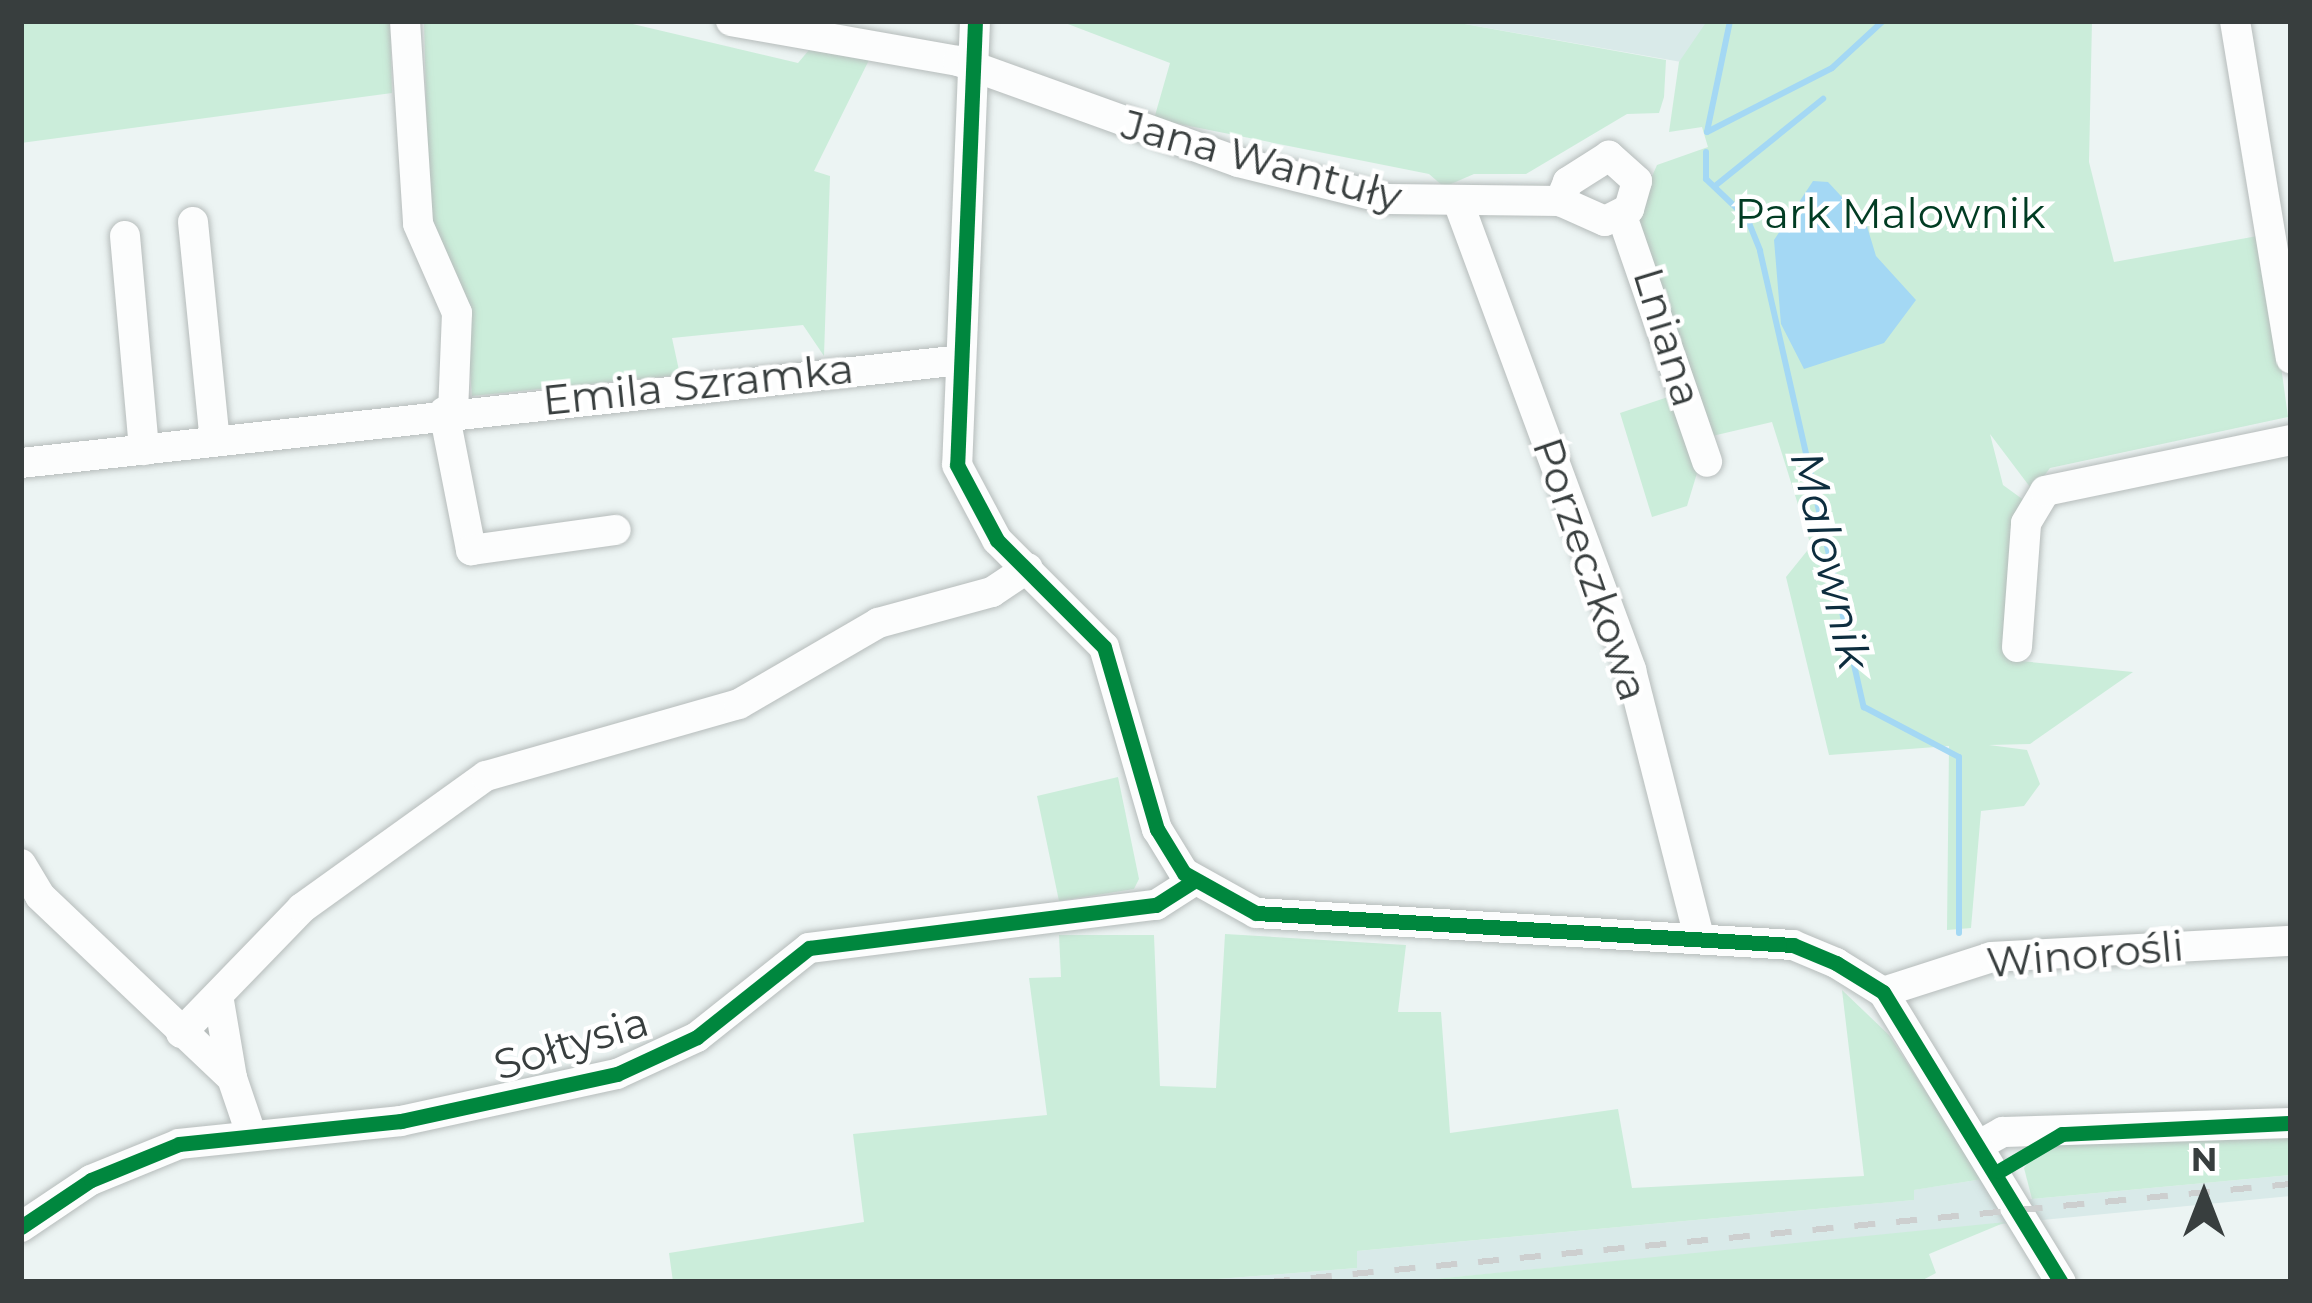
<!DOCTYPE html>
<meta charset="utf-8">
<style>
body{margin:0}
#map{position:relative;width:2312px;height:1303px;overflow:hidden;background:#ecf4f3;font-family:Montserrat,sans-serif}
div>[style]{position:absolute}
.built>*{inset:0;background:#d9eae9}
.green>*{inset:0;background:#cbedda}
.water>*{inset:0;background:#a4d8f4}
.stream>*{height:6px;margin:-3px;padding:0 3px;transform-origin:3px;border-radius:3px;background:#a4d8f4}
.roads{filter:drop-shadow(0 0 3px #b6bcbb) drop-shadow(0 0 3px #b6bcbb)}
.minor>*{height:30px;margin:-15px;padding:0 15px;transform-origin:15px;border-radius:15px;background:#fcfdfd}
.rail>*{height:6px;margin-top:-3px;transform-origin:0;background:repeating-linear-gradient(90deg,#cdcfcf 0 21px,transparent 0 42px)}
.cycleway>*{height:15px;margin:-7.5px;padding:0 7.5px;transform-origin:7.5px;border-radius:7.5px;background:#00873e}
span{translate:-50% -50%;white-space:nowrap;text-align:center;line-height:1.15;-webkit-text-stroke:9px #fff;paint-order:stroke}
.street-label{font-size:42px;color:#383e3e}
.park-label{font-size:42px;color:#013c23}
.water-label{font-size:45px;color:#0d2d3e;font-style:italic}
.frame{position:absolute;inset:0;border:24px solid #383e3e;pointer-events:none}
.north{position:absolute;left:2144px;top:1135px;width:120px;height:120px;-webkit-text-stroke:9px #fff;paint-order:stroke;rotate:0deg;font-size:33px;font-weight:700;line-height:48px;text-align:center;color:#383e3e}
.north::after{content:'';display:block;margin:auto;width:42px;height:54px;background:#383e3e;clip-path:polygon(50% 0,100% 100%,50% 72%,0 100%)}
</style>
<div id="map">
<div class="built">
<div style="clip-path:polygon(1448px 21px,1707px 21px,1687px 63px)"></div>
<div style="clip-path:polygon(2291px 1175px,2291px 1196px,1404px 1282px,1180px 1282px,1357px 1268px,1357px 1251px,1913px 1200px,1913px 1190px,1983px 1179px,2000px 1202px)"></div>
</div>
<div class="green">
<div style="clip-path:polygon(21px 21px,390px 21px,392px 93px,21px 143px)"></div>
<div style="clip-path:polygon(424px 21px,620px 21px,798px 63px,809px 50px,869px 60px,814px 171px,830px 176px,824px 356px,803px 325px,672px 338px,680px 375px,472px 396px,465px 306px,429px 225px)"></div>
<div style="clip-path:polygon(1060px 21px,1448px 21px,1666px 60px,1664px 97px,1659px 113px,1627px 114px,1526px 174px,1474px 174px,1444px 187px,1429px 174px,1154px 119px,1170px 63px)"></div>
<div style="clip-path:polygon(1707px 21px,2092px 21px,2089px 162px,2114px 262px,2263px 235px,2288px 417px,2050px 468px,2033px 491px,1990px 434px,2003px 485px,2025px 501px,2010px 530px,2010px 660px,2133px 672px,2030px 744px,1989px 745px,2027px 750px,2040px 784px,2024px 806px,1981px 811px,1971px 928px,1947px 930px,1949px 746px,1829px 755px,1786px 577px,1811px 546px,1772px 422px,1708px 437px,1687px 506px,1652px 517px,1620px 413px,1692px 389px,1633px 219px,1657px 165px,1708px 147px,1702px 127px,1669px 132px,1679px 62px)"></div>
<div style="clip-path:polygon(1118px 777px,1139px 879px,1134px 889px,1059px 901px,1037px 796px)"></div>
<div style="clip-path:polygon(1225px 934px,1406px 945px,1398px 1012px,1441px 1012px,1450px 1133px,1618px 1109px,1632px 1188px,1864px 1176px,1842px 990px,1889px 1035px,1983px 1179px,1914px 1190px,1914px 1200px,1357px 1251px,1357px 1268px,1180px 1282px,673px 1282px,669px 1253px,864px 1222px,853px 1134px,1047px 1115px,1029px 978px,1061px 977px,1059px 935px,1154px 935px,1160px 1086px,1216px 1088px)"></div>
<div style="clip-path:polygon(2291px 1131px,2291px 1175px,2032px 1199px,2024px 1168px,2041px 1146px)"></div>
<div style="clip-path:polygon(2006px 1222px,1929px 1254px,1936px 1273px,1919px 1282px,1404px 1282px)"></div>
</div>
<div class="water">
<div style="clip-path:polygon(1813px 181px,1828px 182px,1866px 223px,1876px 256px,1916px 300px,1884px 343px,1804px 369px,1781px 324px,1774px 240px)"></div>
</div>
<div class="stream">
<div style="left:1707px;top:132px;width:140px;rotate:-27.1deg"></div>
<div style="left:1832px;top:68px;width:69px;rotate:-42.7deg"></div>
<div style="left:1707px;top:132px;width:113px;rotate:-78.3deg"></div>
<div style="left:1706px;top:152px;width:27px;rotate:90deg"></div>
<div style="left:1706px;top:179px;width:57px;rotate:43.6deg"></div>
<div style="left:1747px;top:218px;width:35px;rotate:68deg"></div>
<div style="left:1760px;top:251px;width:468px;rotate:77.2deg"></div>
<div style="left:1864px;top:707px;width:107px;rotate:27.8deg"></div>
<div style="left:1959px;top:757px;width:176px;rotate:90deg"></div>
<div style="left:1715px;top:186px;width:139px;rotate:-38.9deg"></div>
</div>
<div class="roads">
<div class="minor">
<div style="left:405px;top:21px;width:203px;rotate:86.3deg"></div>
<div style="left:418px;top:224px;width:97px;rotate:66.3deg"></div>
<div style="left:457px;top:313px;width:98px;rotate:92.3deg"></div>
<div style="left:731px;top:21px;width:230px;rotate:10deg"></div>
<div style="left:958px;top:61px;width:298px;rotate:19.8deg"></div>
<div style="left:1238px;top:162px;width:154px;rotate:13.9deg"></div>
<div style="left:1388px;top:199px;width:172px;rotate:0.7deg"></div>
<div style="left:1560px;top:201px;width:49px;rotate:24deg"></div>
<div style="left:1605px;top:221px;width:27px;rotate:-27deg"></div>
<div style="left:1629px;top:209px;width:29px;rotate:-74deg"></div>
<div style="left:1637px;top:181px;width:38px;rotate:-138deg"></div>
<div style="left:1609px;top:156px;width:49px;rotate:147.6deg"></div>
<div style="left:1568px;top:182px;width:21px;rotate:113deg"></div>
<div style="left:975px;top:21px;width:444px;rotate:92.3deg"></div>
<div style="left:957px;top:465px;width:85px;rotate:61.9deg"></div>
<div style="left:997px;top:540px;width:151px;rotate:45deg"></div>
<div style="left:1104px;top:647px;width:190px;rotate:73.8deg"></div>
<div style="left:1157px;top:829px;width:52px;rotate:58.5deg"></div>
<div style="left:1184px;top:873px;width:82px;rotate:29.1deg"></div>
<div style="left:1256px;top:913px;width:538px;rotate:3.41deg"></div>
<div style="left:1793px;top:945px;width:47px;rotate:22.7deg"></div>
<div style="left:1836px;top:963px;width:55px;rotate:31.7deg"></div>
<div style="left:1883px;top:992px;width:340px;rotate:58.5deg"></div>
<div style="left:2235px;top:21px;width:342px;rotate:80.6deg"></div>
<div style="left:1460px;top:207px;width:494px;rotate:69.7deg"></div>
<div style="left:1631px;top:670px;width:276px;rotate:75.7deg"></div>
<div style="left:1622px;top:216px;width:260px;rotate:70.9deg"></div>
<div style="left:193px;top:222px;width:220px;rotate:84.3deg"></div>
<div style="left:125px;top:236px;width:215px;rotate:84.9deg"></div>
<div style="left:444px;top:412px;width:141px;rotate:78.9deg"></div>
<div style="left:471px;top:550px;width:146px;rotate:-7.9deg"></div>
<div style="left:21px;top:463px;width:938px;rotate:-6.25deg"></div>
<div style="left:2017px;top:647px;width:124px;rotate:-85.8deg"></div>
<div style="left:2026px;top:523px;width:37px;rotate:-59deg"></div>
<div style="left:2045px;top:491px;width:251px;rotate:-11.7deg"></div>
<div style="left:21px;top:864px;width:37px;rotate:59deg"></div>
<div style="left:40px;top:896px;width:265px;rotate:43.5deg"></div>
<div style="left:232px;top:1078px;width:56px;rotate:71.2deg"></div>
<div style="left:1883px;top:992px;width:114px;rotate:-17.8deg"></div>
<div style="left:1992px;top:957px;width:299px;rotate:-3.1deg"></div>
<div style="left:219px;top:1001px;width:78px;rotate:80.4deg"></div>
<div style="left:181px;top:1033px;width:174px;rotate:-45.9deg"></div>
<div style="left:302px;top:908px;width:226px;rotate:-35.7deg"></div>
<div style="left:486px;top:776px;width:263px;rotate:-15.9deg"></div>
<div style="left:739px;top:704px;width:161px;rotate:-30.2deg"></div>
<div style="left:878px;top:623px;width:118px;rotate:-15.2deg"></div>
<div style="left:992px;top:592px;width:43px;rotate:-33.7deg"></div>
<div style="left:1981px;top:1144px;width:25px;rotate:-29deg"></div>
<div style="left:2003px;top:1132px;width:288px;rotate:-1.8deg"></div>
<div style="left:21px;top:1227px;width:84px;rotate:-33.9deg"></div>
<div style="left:91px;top:1180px;width:95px;rotate:-22.2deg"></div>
<div style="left:179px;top:1144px;width:223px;rotate:-5.9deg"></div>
<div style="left:401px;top:1121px;width:221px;rotate:-12.3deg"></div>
<div style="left:617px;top:1074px;width:88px;rotate:-24.8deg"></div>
<div style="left:697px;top:1037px;width:143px;rotate:-38.5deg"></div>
<div style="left:809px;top:948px;width:350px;rotate:-7.1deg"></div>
<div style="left:1156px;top:905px;width:43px;rotate:-32.6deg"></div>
</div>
</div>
<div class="rail">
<div style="left:1269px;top:1282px;width:1027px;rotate:-5.48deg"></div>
</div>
<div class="cycleway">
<div style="left:975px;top:21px;width:444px;rotate:92.3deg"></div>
<div style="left:957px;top:465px;width:85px;rotate:61.9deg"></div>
<div style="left:997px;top:540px;width:151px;rotate:45deg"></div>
<div style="left:1104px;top:647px;width:190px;rotate:73.8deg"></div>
<div style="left:1157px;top:829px;width:52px;rotate:58.5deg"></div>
<div style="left:1184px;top:873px;width:82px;rotate:29.1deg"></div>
<div style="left:1256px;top:913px;width:538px;rotate:3.41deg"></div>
<div style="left:1793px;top:945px;width:47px;rotate:22.7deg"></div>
<div style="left:1836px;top:963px;width:55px;rotate:31.7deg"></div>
<div style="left:1883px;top:992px;width:340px;rotate:58.5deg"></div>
<div style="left:1999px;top:1171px;width:73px;rotate:-30.4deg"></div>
<div style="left:2062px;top:1134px;width:229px;rotate:-2.8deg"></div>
<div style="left:21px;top:1227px;width:84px;rotate:-33.9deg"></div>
<div style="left:91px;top:1180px;width:95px;rotate:-22.2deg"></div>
<div style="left:179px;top:1144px;width:223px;rotate:-5.9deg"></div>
<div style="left:401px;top:1121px;width:221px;rotate:-12.3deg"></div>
<div style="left:617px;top:1074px;width:88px;rotate:-24.8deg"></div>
<div style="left:697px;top:1037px;width:143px;rotate:-38.5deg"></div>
<div style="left:809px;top:948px;width:350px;rotate:-7.1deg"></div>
<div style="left:1156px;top:905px;width:43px;rotate:-32.6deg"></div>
</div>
<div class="street-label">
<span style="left:1262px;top:160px;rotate:15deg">Jana Wantuły</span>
<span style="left:1668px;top:337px;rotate:73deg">Lniana</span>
<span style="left:698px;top:384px;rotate:-6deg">Emila Szramka</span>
<span style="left:1591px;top:569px;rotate:71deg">Porzeczkowa</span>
<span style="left:2085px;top:954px;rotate:-5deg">Winorośli</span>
<span style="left:571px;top:1043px;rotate:-17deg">Sołtysia</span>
</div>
<div class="park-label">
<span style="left:1890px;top:213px">Park Malownik</span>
</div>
<div class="water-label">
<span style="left:1831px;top:560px;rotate:77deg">Malownik</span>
</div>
<div class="frame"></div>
<div class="north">N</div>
</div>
